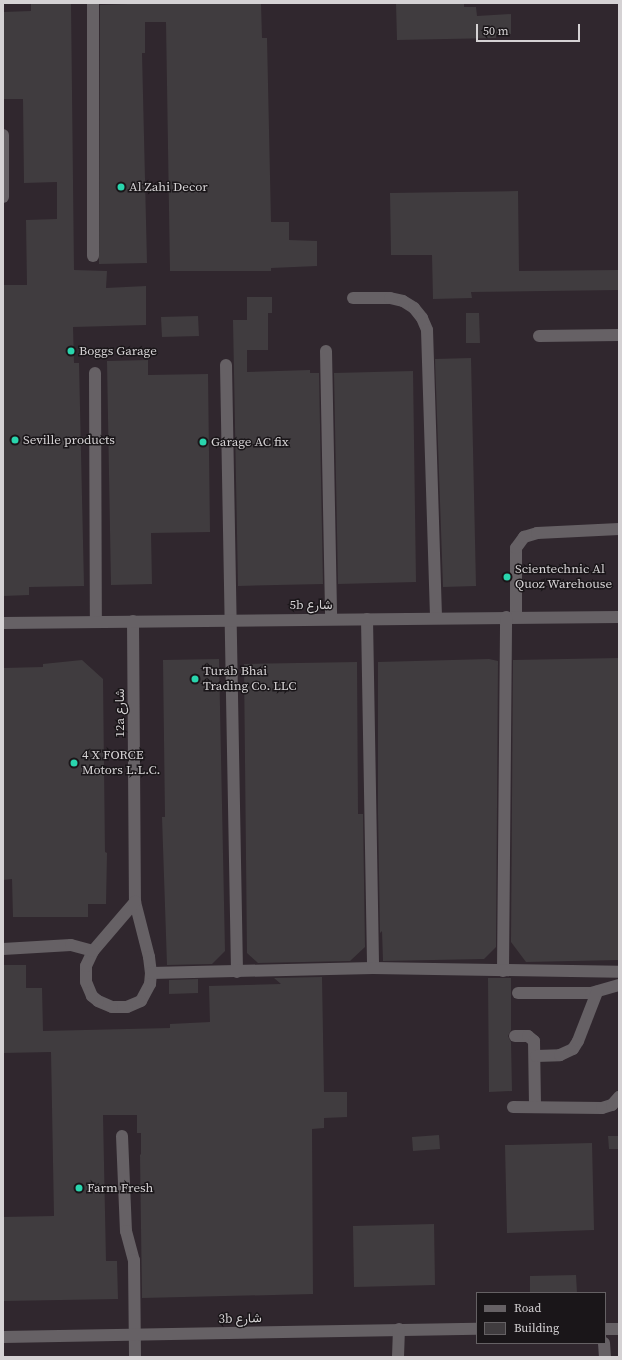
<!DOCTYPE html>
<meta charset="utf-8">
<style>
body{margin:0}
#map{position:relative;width:622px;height:1360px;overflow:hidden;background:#231f22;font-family:"Source Serif 4",Vazirmatn,serif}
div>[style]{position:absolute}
.built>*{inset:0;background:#30272e}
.building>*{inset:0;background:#403c3f}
.minor>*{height:12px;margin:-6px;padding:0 6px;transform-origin:6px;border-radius:6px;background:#666165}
.dots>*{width:11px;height:11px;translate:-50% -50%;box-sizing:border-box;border:2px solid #1a1619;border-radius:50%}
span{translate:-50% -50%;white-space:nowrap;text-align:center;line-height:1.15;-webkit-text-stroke:3px #1a1619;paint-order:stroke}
.poi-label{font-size:13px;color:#d5d2d4}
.left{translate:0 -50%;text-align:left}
.street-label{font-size:13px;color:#d5d2d4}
.frame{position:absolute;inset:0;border:4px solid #d5d2d4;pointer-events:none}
.legend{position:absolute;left:476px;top:1292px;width:130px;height:52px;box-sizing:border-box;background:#1a1619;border:1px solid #656164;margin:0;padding:5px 7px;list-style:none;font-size:12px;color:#d5d2d4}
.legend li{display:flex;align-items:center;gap:8px;height:20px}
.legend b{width:20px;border:1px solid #656164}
.scale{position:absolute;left:476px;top:24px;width:104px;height:18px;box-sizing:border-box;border:2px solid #d5d2d4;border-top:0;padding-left:5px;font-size:12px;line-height:14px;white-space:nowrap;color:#d5d2d4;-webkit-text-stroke:3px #1a1619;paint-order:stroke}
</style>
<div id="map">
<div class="built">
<div style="clip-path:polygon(evenodd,3px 3px,619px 3px,619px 1357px,3px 1357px,3px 3px,477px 1293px,605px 1293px,605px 1343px,477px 1343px,477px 1293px)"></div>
</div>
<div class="building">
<div style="clip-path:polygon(31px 3px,71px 3px,74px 270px,107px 271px,106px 288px,146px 286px,146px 325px,73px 327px,74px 363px,79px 363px,84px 586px,29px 587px,29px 595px,3px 596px,3px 285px,27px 285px,26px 220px,57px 219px,57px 182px,24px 183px,23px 99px,3px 99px,3px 12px,31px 11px)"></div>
<div style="clip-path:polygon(156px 3px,261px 3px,262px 38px,267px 38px,271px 222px,289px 222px,289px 240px,317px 241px,317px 266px,271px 268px,271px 271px,170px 271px,166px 22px,145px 22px,145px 53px,142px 53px,147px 263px,99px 264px,100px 5px)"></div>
<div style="clip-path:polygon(396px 3px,464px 3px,464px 7px,476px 7px,477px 16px,511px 14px,511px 34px,496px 34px,496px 38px,397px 40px)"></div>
<div style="clip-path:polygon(518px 191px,519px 271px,619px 270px,619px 290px,471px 292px,472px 298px,433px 299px,432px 255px,391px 255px,390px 193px)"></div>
<div style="clip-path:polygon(247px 297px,272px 297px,272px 313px,268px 313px,268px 350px,247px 350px,247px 372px,310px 370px,310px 373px,319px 373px,323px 584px,238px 586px,233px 320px,247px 320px)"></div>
<div style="clip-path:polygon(466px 313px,479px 313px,480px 343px,466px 343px)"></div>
<div style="clip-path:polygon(198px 316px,199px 336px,162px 337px,161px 317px)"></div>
<div style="clip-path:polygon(471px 358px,476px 586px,443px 587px,435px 359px)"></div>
<div style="clip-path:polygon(148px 360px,148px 375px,208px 374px,210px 532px,151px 533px,152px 584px,111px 585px,107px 361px)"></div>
<div style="clip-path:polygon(413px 371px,416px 582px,338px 584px,334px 373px)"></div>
<div style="clip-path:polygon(619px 658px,619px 960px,526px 962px,511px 942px,513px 660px)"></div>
<div style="clip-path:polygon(219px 659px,225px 951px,212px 964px,167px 965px,162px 817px,165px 817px,163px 660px)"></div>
<div style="clip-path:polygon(489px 659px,498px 661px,496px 947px,484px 959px,383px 961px,382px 931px,380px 933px,378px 813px,378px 662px)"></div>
<div style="clip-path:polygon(82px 660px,103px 679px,105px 852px,107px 853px,106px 904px,88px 904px,88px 917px,13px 917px,12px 879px,3px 880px,3px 668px,43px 667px,43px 664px)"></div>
<div style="clip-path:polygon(357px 662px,358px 814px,363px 814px,365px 947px,350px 961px,258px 963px,247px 953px,244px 664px)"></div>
<div style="clip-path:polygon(3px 965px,26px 965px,26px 988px,42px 988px,43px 1031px,170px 1028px,170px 1024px,210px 1022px,209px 986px,281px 984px,274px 978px,322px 977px,324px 1092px,347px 1092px,347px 1117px,324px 1118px,324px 1128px,312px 1129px,313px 1294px,142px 1298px,140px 1155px,141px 1154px,141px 1133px,137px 1133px,137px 1115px,103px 1115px,106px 1261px,117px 1261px,118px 1299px,3px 1301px,3px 1217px,54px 1216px,51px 1052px,3px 1053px)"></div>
<div style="clip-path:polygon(488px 978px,511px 978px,511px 1030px,508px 1036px,511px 1042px,512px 1091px,489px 1092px)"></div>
<div style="clip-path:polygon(198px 979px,198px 993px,169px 994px,169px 980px)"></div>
<div style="clip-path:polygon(439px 1135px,440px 1149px,413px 1151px,412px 1137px)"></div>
<div style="clip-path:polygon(608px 1136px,619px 1136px,619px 1149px,609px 1149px)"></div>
<div style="clip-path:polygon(592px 1143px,594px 1230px,507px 1233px,505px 1145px)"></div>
<div style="clip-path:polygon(434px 1224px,435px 1285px,354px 1287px,353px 1226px)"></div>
<div style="clip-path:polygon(576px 1275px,577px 1293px,530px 1293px,530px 1276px)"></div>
</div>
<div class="minor">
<div style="left:3px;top:135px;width:62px;rotate:90deg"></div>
<div style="left:93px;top:256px;width:253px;rotate:-90deg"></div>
<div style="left:353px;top:298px;width:37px"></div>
<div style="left:390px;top:298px;width:13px;rotate:13deg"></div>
<div style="left:403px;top:301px;width:13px;rotate:32deg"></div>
<div style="left:414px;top:308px;width:13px;rotate:51deg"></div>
<div style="left:422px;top:318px;width:13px;rotate:67deg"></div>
<div style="left:427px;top:330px;width:288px;rotate:88.2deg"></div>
<div style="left:539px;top:336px;width:80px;rotate:-0.7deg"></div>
<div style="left:326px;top:351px;width:268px;rotate:88.9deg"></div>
<div style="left:226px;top:365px;width:607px;rotate:88.96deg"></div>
<div style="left:95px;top:373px;width:248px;rotate:89.8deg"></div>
<div style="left:516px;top:617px;width:69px;rotate:-90deg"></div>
<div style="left:516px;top:548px;width:14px;rotate:-54deg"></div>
<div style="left:524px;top:537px;width:14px;rotate:-17deg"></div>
<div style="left:537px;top:533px;width:82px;rotate:-2.8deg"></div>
<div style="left:367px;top:619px;width:349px;rotate:89deg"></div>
<div style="left:133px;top:621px;width:281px;rotate:89.6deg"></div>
<div style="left:135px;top:902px;width:57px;rotate:75.7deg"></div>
<div style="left:149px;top:957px;width:16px;rotate:83deg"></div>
<div style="left:151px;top:973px;width:11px;rotate:95deg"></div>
<div style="left:150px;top:984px;width:19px;rotate:118deg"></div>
<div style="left:141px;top:1001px;width:15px;rotate:157deg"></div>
<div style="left:127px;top:1007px;width:15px;rotate:180deg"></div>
<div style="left:112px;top:1007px;width:15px;rotate:-157deg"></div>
<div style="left:98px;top:1001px;width:8px;rotate:-140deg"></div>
<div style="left:92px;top:996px;width:15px;rotate:-113deg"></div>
<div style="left:86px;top:982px;width:16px;rotate:-90deg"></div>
<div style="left:86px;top:966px;width:17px;rotate:-65deg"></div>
<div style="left:93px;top:951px;width:65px;rotate:-49.4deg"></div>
<div style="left:3px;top:623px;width:616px;rotate:-0.56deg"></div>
<div style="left:3px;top:949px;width:68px;rotate:-3.4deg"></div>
<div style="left:71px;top:945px;width:23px;rotate:15deg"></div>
<div style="left:503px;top:971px;width:354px;rotate:-89.5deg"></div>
<div style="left:151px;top:973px;width:222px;rotate:-1.3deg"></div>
<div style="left:373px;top:968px;width:246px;rotate:0.9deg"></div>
<div style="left:518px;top:993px;width:73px"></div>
<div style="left:591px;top:993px;width:29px;rotate:-16deg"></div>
<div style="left:515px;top:1036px;width:13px"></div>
<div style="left:528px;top:1036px;width:8px;rotate:40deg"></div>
<div style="left:534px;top:1041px;width:66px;rotate:89.1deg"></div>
<div style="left:536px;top:1056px;width:24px;rotate:-2deg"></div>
<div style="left:560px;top:1055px;width:14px;rotate:-25deg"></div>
<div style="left:573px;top:1049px;width:9px;rotate:-58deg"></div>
<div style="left:578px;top:1041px;width:53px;rotate:-68.8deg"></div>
<div style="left:513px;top:1107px;width:89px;rotate:0.6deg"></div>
<div style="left:602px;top:1108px;width:10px;rotate:-17deg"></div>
<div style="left:612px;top:1105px;width:11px;rotate:-49deg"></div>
<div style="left:122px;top:1136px;width:95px;rotate:87.6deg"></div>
<div style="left:126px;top:1231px;width:30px;rotate:75deg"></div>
<div style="left:134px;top:1260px;width:97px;rotate:89.4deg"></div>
<div style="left:605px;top:1329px;width:14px"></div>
<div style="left:3px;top:1337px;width:474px;rotate:-1deg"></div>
<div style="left:604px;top:1343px;width:14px;rotate:86deg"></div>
<div style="left:398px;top:1357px;width:28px;rotate:-88deg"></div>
</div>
<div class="dots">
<div style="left:121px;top:187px;background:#29d5ad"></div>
<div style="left:71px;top:351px;background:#29d5ad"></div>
<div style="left:15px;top:440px;background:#29d5ad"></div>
<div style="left:203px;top:442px;background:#29d5ad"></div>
<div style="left:507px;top:577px;background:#29d5ad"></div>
<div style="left:195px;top:679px;background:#29d5ad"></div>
<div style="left:74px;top:763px;background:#29d5ad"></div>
<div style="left:79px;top:1188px;background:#29d5ad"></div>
</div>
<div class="poi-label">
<span class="left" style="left:129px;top:187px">Al Zahi Decor</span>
<span class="left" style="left:79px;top:351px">Boggs Garage</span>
<span class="left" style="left:23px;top:440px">Seville products</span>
<span class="left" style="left:211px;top:442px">Garage AC fix</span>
<span class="left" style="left:515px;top:577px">Scientechnic Al<br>Quoz Warehouse</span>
<span class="left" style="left:203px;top:679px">Turab Bhai<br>Trading Co. LLC</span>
<span class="left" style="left:82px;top:763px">4 X FORCE<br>Motors L.L.C.</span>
<span class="left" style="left:87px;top:1188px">Farm Fresh</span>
</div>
<div class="street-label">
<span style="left:311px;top:605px">5b شارع</span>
<span style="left:120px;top:713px;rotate:-90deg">12a شارع</span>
<span style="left:240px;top:1319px;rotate:-1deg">3b شارع</span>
</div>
<div class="frame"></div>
<ul class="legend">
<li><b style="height:5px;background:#666165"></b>Road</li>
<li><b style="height:11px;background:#403c3f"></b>Building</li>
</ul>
<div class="scale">50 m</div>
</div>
